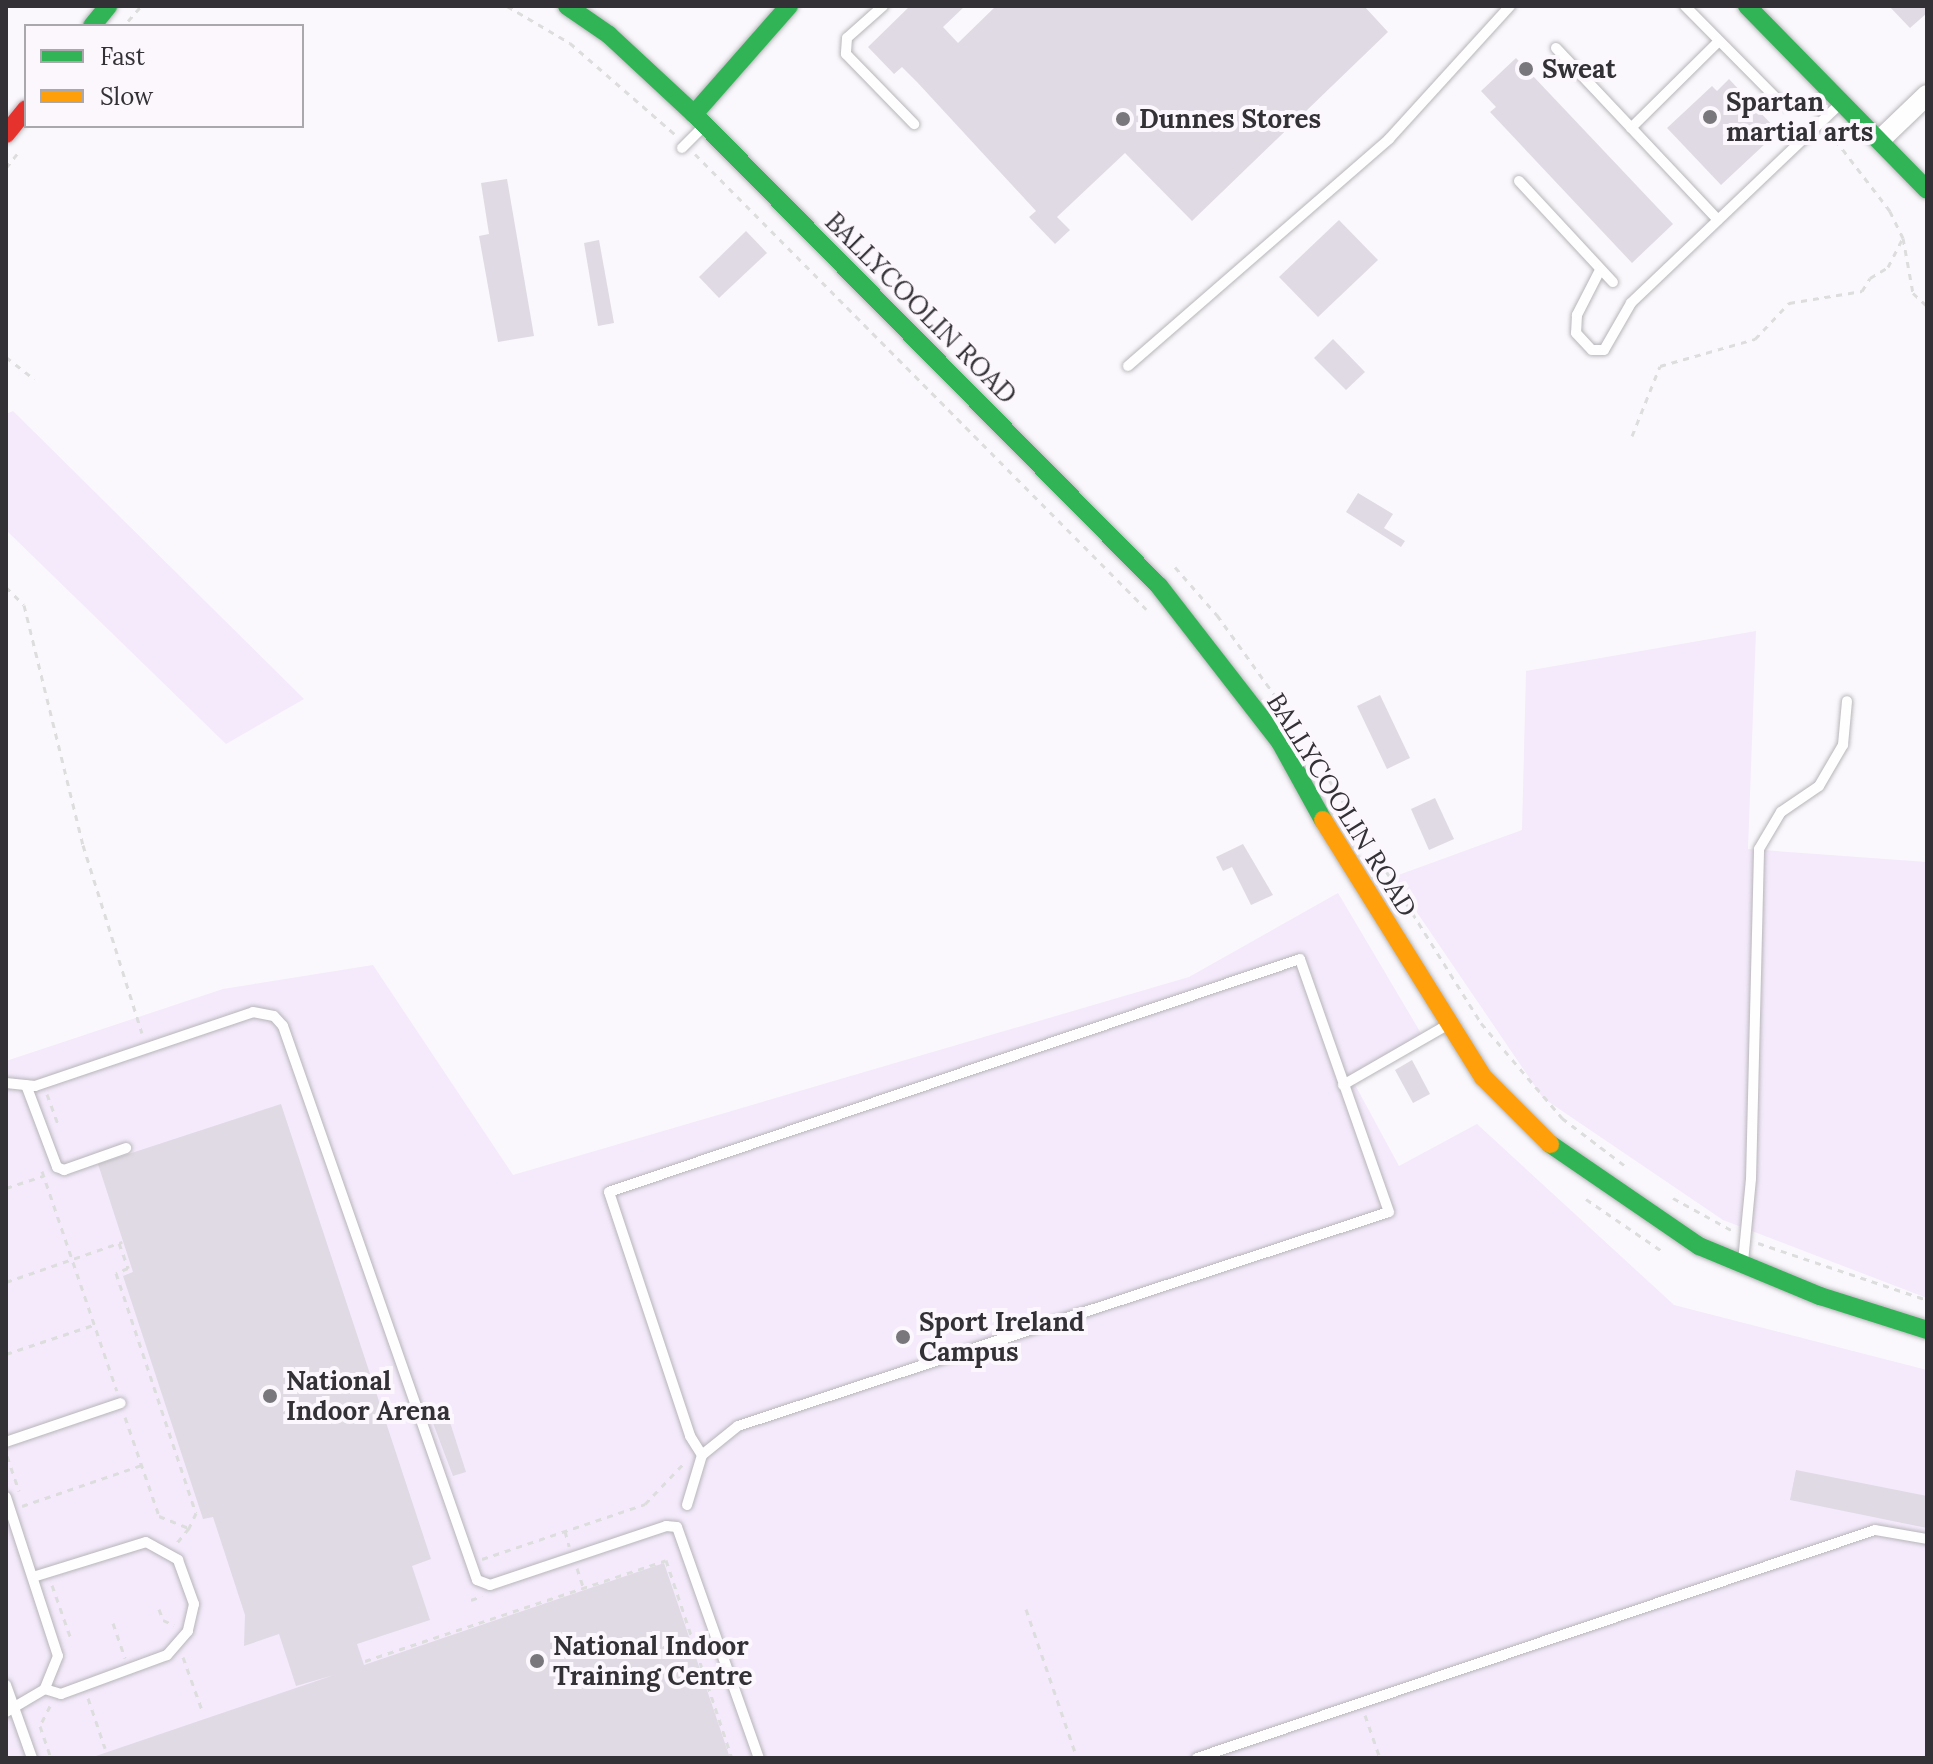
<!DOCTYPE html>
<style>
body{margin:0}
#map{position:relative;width:1933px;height:1764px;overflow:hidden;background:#faf8fc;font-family:Lora,serif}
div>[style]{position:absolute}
.green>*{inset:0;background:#f4eafb}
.building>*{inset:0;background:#e0dae4}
.path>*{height:3px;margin-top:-1.5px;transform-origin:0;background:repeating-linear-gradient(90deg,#ddd 0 6px,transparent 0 12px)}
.roads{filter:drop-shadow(0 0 2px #b7b5b9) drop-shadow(0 0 2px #b7b5b9)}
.lane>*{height:10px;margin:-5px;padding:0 5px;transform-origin:5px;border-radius:5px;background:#fefeff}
.street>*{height:20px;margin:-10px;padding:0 10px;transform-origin:10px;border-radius:10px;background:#fefeff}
.fast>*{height:18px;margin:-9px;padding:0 9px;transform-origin:9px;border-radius:9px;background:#30b455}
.slow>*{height:18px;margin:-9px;padding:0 9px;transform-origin:9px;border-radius:9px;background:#ff9f0a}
.jam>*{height:18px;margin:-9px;padding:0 9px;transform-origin:9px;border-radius:9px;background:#e5322d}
.dots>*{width:22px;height:22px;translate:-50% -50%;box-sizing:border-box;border:4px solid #fbf7fd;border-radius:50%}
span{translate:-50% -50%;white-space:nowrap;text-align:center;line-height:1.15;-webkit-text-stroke:8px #fbf7fd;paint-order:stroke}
.poi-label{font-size:26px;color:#343136;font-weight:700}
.left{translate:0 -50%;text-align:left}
.street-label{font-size:26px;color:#343136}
.frame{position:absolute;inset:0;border:8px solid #343136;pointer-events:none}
.legend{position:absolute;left:24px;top:24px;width:280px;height:104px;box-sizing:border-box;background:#fbf7fd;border:2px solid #aba8ad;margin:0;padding:10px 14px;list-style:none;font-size:24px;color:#343136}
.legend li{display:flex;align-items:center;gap:16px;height:40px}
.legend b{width:40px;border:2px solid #aba8ad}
</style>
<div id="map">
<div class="green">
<div style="clip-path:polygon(13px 411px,304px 699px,226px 744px,6px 530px,6px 414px)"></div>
<div style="clip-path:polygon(1756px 631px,1748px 849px,1927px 862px,1927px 1298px,1723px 1220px,1543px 1098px,1393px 877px,1522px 830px,1526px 671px)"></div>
<div style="clip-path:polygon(1338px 893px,1422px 1035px,1353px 1081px,1399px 1166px,1477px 1124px,1674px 1305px,1927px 1370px,1927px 1758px,6px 1758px,6px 1061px,223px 989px,373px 965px,513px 1175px,1189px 977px)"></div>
</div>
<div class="building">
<div style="clip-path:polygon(910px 6px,965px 6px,943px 27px,958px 43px,996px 6px,1364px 6px,1388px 32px,1192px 221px,1125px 153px,1057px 217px,1070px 230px,1055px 244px,1029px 217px,1036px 211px,917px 82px,902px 67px,894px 74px,868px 47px)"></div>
<div style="clip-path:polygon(1889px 6px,1927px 6px,1927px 13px,1910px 28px)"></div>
<div style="clip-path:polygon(1516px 58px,1673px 224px,1632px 263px,1490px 112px,1496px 107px,1481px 91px)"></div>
<div style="clip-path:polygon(1729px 79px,1773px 126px,1761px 137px,1766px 143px,1721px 185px,1667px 128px,1712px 86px,1717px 91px)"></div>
<div style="clip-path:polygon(507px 179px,534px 336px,498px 342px,479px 236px,489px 234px,481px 183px)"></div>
<div style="clip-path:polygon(1339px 220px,1378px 260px,1318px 317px,1279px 277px)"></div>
<div style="clip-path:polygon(746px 231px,767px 253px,719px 298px,699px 277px)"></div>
<div style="clip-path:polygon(599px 240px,614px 323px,598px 326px,584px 243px)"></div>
<div style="clip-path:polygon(1333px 339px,1365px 372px,1346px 390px,1314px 358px)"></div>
<div style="clip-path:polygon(1358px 493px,1393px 514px,1384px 528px,1405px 541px,1401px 547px,1346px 512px)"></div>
<div style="clip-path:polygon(1380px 695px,1410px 758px,1387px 769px,1357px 706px)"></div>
<div style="clip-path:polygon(1435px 798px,1454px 839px,1429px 850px,1411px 809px)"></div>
<div style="clip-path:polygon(1243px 844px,1273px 895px,1251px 905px,1232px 867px,1223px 871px,1216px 857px)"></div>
<div style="clip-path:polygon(1412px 1060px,1430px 1094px,1413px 1103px,1395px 1070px)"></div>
<div style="clip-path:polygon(281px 1104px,431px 1559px,412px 1566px,430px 1620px,357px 1644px,364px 1665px,664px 1563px,730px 1758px,90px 1758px,334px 1675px,296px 1686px,279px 1634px,244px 1646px,245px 1615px,213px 1517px,203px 1519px,123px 1276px,133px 1272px,98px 1164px)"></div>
<div style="clip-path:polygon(446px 1410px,466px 1472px,453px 1476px,430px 1415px)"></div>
<div style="clip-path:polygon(1796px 1470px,1927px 1496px,1927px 1528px,1790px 1500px)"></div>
</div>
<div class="path">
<div style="left:507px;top:6px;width:73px;rotate:30.4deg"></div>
<div style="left:570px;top:43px;width:140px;rotate:41deg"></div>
<div style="left:128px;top:21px;width:20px;rotate:-49deg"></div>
<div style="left:695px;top:154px;width:641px;rotate:45.25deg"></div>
<div style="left:6px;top:168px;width:18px;rotate:-52deg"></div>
<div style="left:1903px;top:238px;width:56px;rotate:79.7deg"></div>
<div style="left:1913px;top:293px;width:19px;rotate:43deg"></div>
<div style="left:6px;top:357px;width:36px;rotate:38deg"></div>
<div style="left:1632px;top:436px;width:75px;rotate:-68.2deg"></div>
<div style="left:1660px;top:366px;width:99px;rotate:-15.9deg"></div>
<div style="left:1755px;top:339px;width:50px;rotate:-46.6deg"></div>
<div style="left:1789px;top:303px;width:74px;rotate:-9.3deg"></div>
<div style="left:1862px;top:291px;width:15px;rotate:-58deg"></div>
<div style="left:1870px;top:278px;width:21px;rotate:-31deg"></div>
<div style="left:1888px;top:267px;width:33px;rotate:-63deg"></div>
<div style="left:1903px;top:238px;width:30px;rotate:-116deg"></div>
<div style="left:1890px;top:211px;width:97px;rotate:-127.5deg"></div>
<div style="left:1175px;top:567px;width:64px;rotate:48.8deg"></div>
<div style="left:1217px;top:615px;width:105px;rotate:54.3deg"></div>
<div style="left:6px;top:587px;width:25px;rotate:45deg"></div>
<div style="left:24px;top:605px;width:247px;rotate:76.2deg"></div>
<div style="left:83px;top:845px;width:197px;rotate:72.6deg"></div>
<div style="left:1323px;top:770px;width:298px;rotate:58deg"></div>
<div style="left:1481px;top:1023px;width:125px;rotate:49.5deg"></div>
<div style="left:1562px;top:1118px;width:78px;rotate:37.2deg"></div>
<div style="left:47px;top:1094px;width:33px;rotate:70deg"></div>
<div style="left:42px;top:1171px;width:232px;rotate:71.2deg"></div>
<div style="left:6px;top:1188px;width:40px;rotate:-18deg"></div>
<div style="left:1673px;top:1198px;width:68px;rotate:28.8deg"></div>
<div style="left:1586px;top:1199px;width:92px;rotate:34.4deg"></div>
<div style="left:119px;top:1243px;width:27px;rotate:70deg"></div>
<div style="left:128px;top:1268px;width:13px;rotate:157deg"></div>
<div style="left:116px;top:1273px;width:253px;rotate:71.6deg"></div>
<div style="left:196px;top:1513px;width:17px;rotate:115deg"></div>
<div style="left:1758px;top:1243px;width:178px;rotate:18.6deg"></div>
<div style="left:6px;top:1282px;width:123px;rotate:-19deg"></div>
<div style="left:6px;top:1354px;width:92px;rotate:-18.4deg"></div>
<div style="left:125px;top:1417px;width:105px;rotate:71deg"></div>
<div style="left:159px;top:1516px;width:32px;rotate:22deg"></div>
<div style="left:189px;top:1528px;width:19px;rotate:129deg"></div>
<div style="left:7px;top:1456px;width:37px;rotate:71deg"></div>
<div style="left:22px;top:1506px;width:127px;rotate:-18.9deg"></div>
<div style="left:565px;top:1531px;width:16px;rotate:75deg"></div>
<div style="left:482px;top:1559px;width:172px;rotate:-18.6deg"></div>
<div style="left:645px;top:1504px;width:57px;rotate:-46.4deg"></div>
<div style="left:577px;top:1568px;width:20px;rotate:72deg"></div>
<div style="left:52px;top:1585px;width:57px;rotate:70.6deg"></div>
<div style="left:471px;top:1600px;width:12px;rotate:-20deg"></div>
<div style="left:159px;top:1609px;width:12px;rotate:70deg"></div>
<div style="left:163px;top:1620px;width:12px;rotate:24deg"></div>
<div style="left:1026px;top:1609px;width:157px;rotate:71.1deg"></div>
<div style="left:113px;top:1623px;width:37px;rotate:71deg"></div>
<div style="left:183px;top:1657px;width:59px;rotate:70.3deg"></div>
<div style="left:365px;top:1661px;width:317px;rotate:-18.5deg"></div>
<div style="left:666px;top:1560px;width:209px;rotate:71.6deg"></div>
<div style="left:88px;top:1698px;width:53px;rotate:71.2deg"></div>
<div style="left:50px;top:1706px;width:22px;rotate:117deg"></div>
<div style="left:40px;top:1726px;width:34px;rotate:71deg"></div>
<div style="left:1365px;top:1715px;width:46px;rotate:70.8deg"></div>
</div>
<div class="roads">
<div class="lane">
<div style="left:883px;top:6px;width:48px;rotate:138.4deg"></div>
<div style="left:847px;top:38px;width:16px;rotate:94deg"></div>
<div style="left:846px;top:54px;width:98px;rotate:45.8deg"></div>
<div style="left:1685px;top:6px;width:139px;rotate:45.3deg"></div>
<div style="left:1556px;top:48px;width:236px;rotate:46.7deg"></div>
<div style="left:1631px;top:128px;width:122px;rotate:-44.7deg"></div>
<div style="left:682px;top:148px;width:31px;rotate:-45deg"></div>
<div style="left:1519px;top:181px;width:138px;rotate:47.1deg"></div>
<div style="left:1600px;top:270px;width:51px;rotate:117.1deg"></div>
<div style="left:1577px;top:315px;width:18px;rotate:93deg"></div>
<div style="left:1576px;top:333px;width:23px;rotate:47deg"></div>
<div style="left:1592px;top:350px;width:12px"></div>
<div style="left:1604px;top:350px;width:54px;rotate:-60.1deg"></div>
<div style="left:1631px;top:303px;width:287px;rotate:-43.6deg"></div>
<div style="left:1128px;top:366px;width:346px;rotate:-41deg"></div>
<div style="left:1389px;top:139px;width:180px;rotate:-47.7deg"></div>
<div style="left:6px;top:1083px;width:29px;rotate:6deg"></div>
<div style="left:35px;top:1086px;width:230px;rotate:-18.7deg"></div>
<div style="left:253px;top:1012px;width:21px;rotate:11deg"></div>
<div style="left:274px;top:1016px;width:13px;rotate:48deg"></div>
<div style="left:283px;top:1026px;width:587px;rotate:70.7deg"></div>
<div style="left:477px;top:1580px;width:14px;rotate:21deg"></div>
<div style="left:490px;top:1585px;width:186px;rotate:-18.5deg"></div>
<div style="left:666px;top:1526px;width:11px;rotate:5deg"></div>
<div style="left:677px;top:1527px;width:245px;rotate:70.5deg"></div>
<div style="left:26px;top:1085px;width:88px;rotate:69.3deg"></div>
<div style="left:57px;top:1167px;width:8px;rotate:23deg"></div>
<div style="left:64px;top:1170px;width:66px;rotate:-19.5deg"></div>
<div style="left:1343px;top:1085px;width:122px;rotate:-29.9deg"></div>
<div style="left:1743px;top:1262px;width:83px;rotate:-84.5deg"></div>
<div style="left:1751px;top:1179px;width:330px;rotate:-88.6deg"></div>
<div style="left:1759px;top:849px;width:43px;rotate:-59.3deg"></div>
<div style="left:1781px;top:812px;width:46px;rotate:-34.4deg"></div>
<div style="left:1819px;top:786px;width:48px;rotate:-59.7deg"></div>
<div style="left:1843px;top:745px;width:44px;rotate:-84.8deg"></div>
<div style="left:6px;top:1442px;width:121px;rotate:-18.7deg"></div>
<div style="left:6px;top:1497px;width:167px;rotate:71.9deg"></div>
<div style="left:58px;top:1656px;width:35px;rotate:112deg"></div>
<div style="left:45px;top:1689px;width:45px;rotate:149.5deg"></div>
<div style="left:687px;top:1505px;width:52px;rotate:-73.3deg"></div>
<div style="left:702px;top:1455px;width:46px;rotate:-38.9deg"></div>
<div style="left:738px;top:1426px;width:685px;rotate:-18.2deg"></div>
<div style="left:1389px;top:1212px;width:268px;rotate:-109.4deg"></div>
<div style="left:1300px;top:959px;width:729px;rotate:161.37deg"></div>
<div style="left:609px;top:1192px;width:257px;rotate:71.6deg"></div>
<div style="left:690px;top:1436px;width:22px;rotate:58deg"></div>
<div style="left:33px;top:1577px;width:118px;rotate:-17.2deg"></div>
<div style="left:146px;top:1542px;width:37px;rotate:29deg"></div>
<div style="left:178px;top:1560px;width:47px;rotate:70deg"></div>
<div style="left:194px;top:1604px;width:28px;rotate:103deg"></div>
<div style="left:188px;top:1631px;width:32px;rotate:131deg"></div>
<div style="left:167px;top:1655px;width:113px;rotate:159.8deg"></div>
<div style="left:61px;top:1694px;width:17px;rotate:-163deg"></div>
<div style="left:6px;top:1685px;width:77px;rotate:70.4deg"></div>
<div style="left:1197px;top:1758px;width:715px;rotate:-18.59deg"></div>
<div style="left:1875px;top:1530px;width:53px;rotate:9.8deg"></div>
</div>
<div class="street">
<div style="left:1880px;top:140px;width:65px;rotate:-43.8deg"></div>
</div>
<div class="fast">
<div style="left:567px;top:6px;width:51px;rotate:34.6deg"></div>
<div style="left:609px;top:35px;width:116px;rotate:42.9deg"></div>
<div style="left:694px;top:114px;width:663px;rotate:45.43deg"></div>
<div style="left:1159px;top:586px;width:197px;rotate:52.2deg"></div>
<div style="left:1280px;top:742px;width:89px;rotate:61.1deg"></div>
<div style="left:1747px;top:6px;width:257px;rotate:45.6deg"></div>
<div style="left:92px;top:26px;width:26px;rotate:-51deg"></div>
<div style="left:694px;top:114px;width:144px;rotate:-48.7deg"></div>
<div style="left:1550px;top:1144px;width:181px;rotate:34.4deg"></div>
<div style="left:1699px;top:1246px;width:131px;rotate:22.5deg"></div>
<div style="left:1820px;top:1296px;width:112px;rotate:17.6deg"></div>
</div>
<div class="slow">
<div style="left:1323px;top:820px;width:303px;rotate:58.1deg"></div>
<div style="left:1483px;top:1077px;width:95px;rotate:45deg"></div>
</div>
<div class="jam">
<div style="left:6px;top:134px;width:32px;rotate:-51deg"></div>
</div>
</div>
<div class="dots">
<div style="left:1526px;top:69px;background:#79777b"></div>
<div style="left:1710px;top:117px;background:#79777b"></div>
<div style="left:1123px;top:119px;background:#79777b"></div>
<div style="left:903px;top:1337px;background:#79777b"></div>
<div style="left:270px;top:1396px;background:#79777b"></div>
<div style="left:537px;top:1661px;background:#79777b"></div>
</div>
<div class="poi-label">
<span class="left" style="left:1542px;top:69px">Sweat</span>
<span class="left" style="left:1726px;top:117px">Spartan<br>martial arts</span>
<span class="left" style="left:1139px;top:119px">Dunnes Stores</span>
<span class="left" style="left:919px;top:1337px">Sport Ireland<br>Campus</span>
<span class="left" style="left:286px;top:1396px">National<br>Indoor Arena</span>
<span class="left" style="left:553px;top:1661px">National Indoor<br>Training Centre</span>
</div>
<div class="street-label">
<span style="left:921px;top:308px;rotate:45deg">BALLYCOOLIN ROAD</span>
<span style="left:1342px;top:805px;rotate:58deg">BALLYCOOLIN ROAD</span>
</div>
<div class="frame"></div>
<ul class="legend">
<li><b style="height:10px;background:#30b455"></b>Fast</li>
<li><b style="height:10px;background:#ff9f0a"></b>Slow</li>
</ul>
</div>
